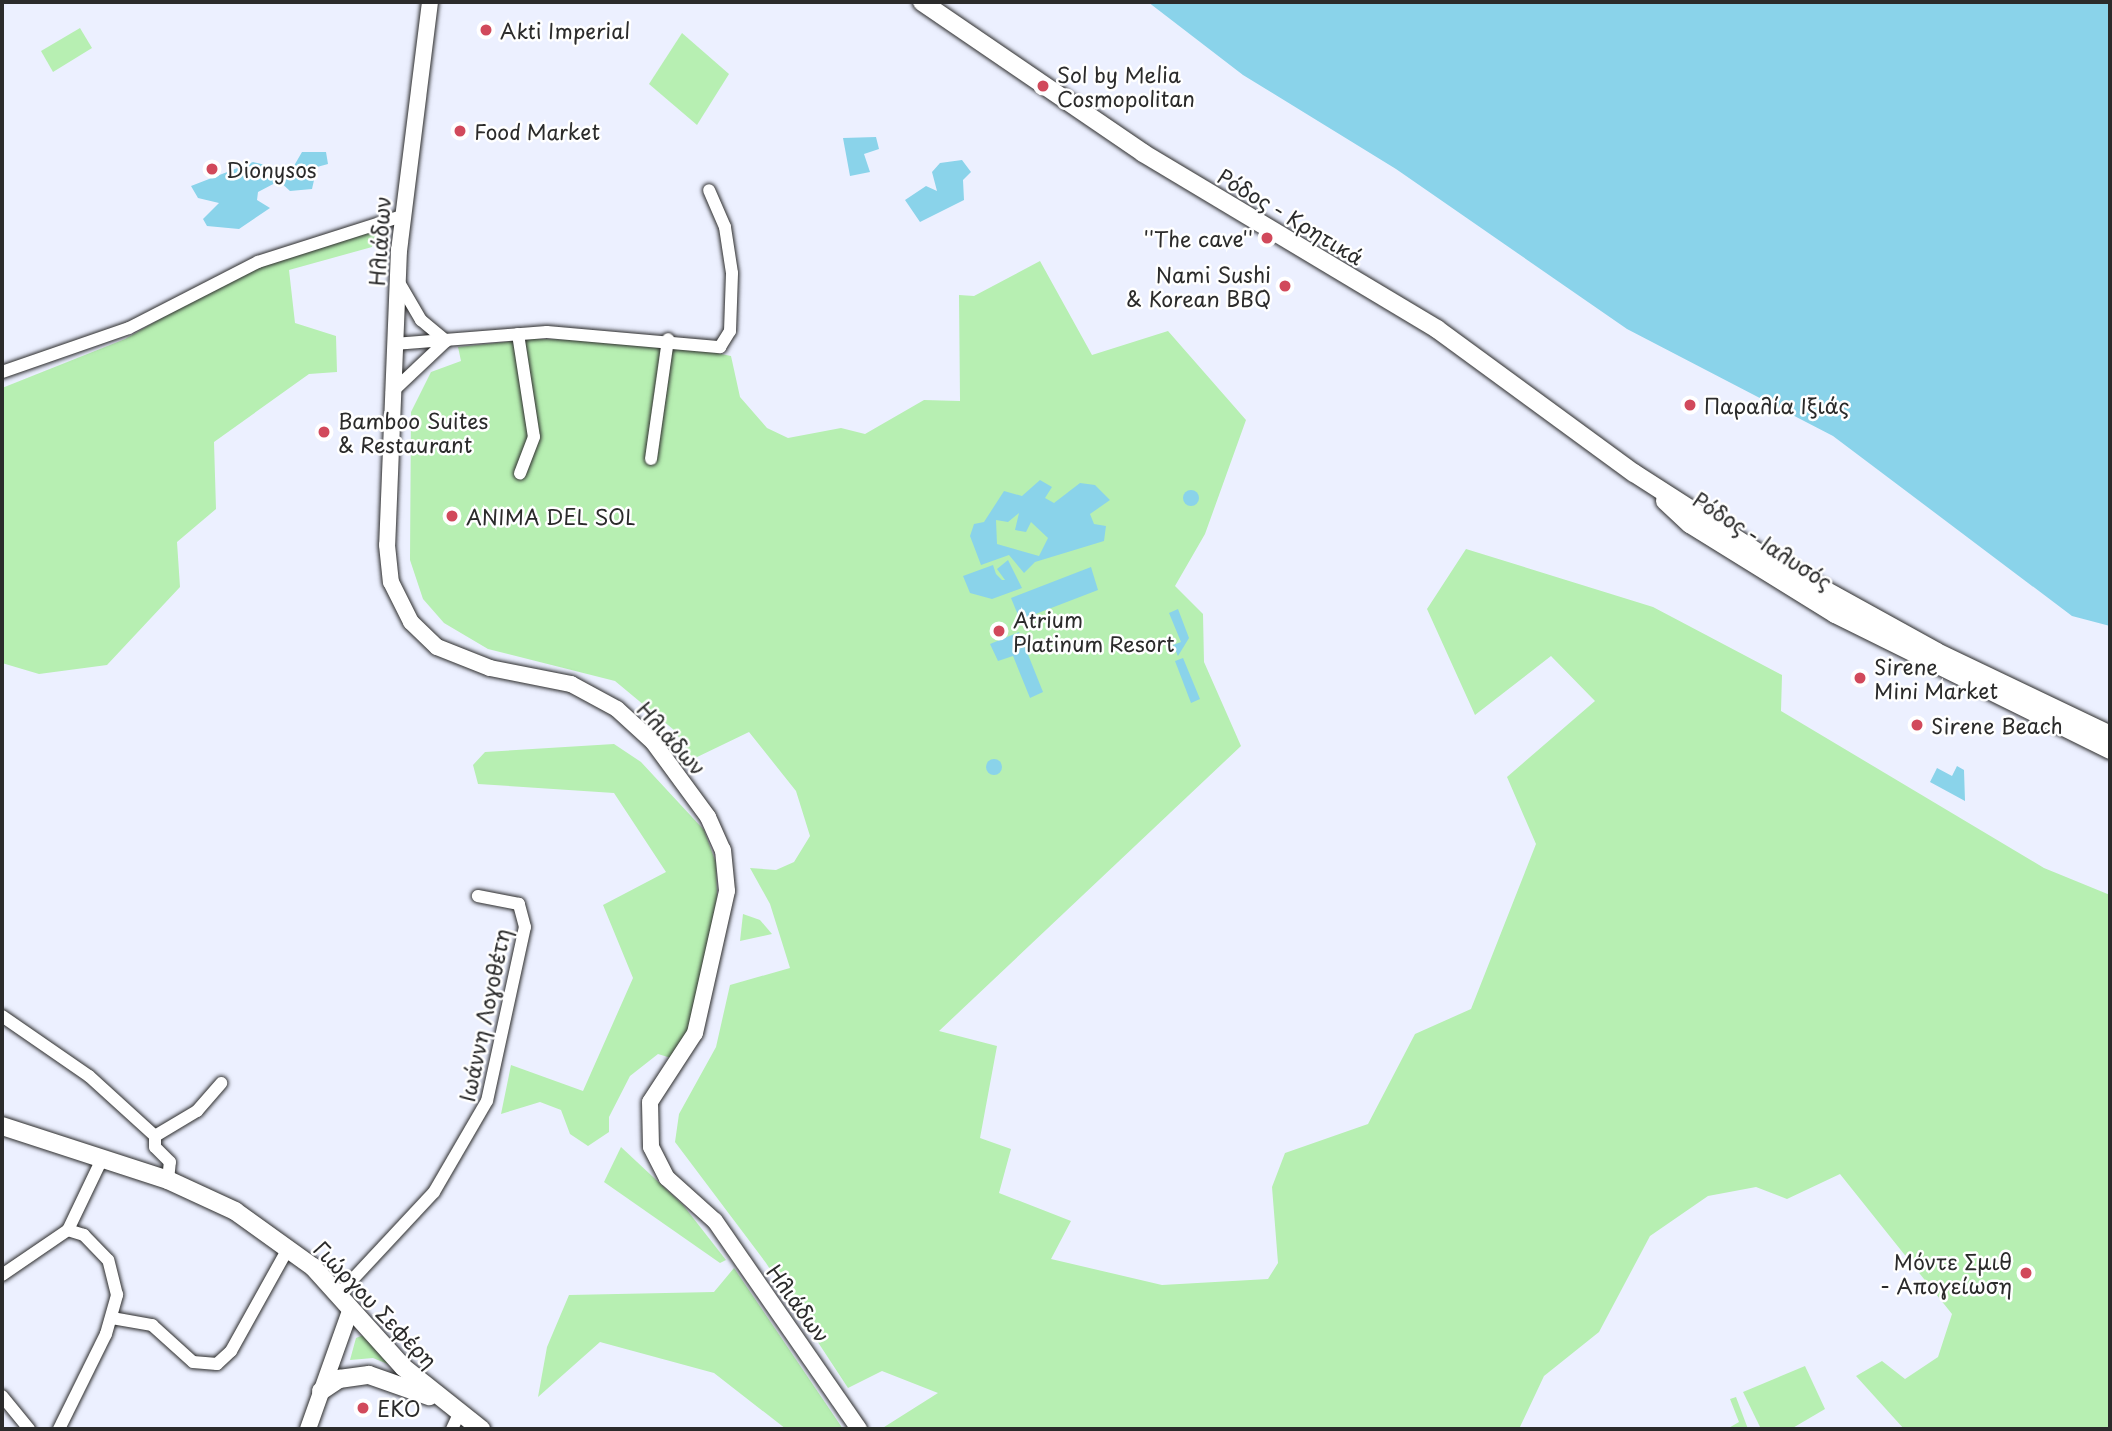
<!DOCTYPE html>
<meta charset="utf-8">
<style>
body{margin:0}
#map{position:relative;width:2112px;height:1431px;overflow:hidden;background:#ecf0ff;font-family:"Playpen Sans",sans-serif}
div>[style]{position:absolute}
.green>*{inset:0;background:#b7efb2}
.water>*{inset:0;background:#8ad3ea}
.round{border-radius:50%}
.roads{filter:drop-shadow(0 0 2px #2b2b2b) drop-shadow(0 0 2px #2b2b2b)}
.minor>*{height:12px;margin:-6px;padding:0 6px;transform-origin:6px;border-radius:6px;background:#fff}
.tertiary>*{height:16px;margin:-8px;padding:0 8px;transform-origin:8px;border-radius:8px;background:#fff}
.secondary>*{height:18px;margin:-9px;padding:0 9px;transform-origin:9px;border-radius:9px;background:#fff}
.dots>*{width:19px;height:19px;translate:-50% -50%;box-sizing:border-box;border:4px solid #fff;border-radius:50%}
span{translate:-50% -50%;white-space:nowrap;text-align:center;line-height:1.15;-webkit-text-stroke:5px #fff;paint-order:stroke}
.poi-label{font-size:21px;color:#2b2b2b}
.left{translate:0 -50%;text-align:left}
.right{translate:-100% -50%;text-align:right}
.street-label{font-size:21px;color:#2b2b2b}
.frame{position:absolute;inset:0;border:4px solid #2b2b2b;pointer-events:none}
</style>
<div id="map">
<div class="green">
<div style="clip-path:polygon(80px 28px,92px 48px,53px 72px,41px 51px)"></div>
<div style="clip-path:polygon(682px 33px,729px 74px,697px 125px,649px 84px)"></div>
<div style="clip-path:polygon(380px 218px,372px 247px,289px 270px,295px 323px,336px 336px,337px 372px,309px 374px,214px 442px,216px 509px,177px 542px,180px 587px,107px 665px,39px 674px,2px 663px,2px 388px,125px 339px,255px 265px)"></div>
<div style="clip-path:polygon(1040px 261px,1092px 355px,1168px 331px,1246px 420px,1205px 534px,1175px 586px,1203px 614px,1204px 662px,1241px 746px,939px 1031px,997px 1046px,980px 1138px,1011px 1149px,999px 1193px,1071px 1221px,1051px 1259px,1162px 1285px,1268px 1279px,1278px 1263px,1272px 1187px,1285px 1153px,1368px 1124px,1415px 1034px,1471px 1009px,1536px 844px,1507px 777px,1595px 701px,1551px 656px,1475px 715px,1427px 609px,1466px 549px,1653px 607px,1782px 675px,1781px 711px,2044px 868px,2110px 895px,2110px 1429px,1904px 1429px,1856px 1376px,1882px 1361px,1905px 1379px,1938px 1357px,1952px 1314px,1840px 1174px,1787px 1199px,1756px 1187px,1708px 1196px,1650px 1236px,1599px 1332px,1544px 1376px,1519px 1429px,881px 1429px,938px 1393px,882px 1371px,848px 1388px,766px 1263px,675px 1142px,679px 1114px,716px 1047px,730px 985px,790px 968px,770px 904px,750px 868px,776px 870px,794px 862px,810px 836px,796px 791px,749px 732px,693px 759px,674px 730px,615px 681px,488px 649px,444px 623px,423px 599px,410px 560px,411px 412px,431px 372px,461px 361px,458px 347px,532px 339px,658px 341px,731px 356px,740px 397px,767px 428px,788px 438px,841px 428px,865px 434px,924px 400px,960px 401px,959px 295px,974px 296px)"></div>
<div style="clip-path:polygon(614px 744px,641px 762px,704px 830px,716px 863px,717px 896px,693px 1028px,671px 1058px,658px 1054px,630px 1076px,609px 1117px,609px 1132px,588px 1146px,570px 1134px,561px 1110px,540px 1102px,501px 1114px,511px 1065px,583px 1091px,633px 978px,603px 905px,666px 872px,614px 793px,478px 784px,473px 765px,485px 752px)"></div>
<div style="clip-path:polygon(743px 914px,760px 920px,772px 934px,740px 941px)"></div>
<div style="clip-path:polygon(621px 1147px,683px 1205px,726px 1260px,720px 1263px,604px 1182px)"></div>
<div style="clip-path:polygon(734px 1268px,843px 1429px,786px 1429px,714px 1373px,600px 1342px,538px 1397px,547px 1347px,569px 1295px,714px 1292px)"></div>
<div style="clip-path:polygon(366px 1334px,400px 1369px,373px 1358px,350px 1360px,356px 1338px)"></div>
<div style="clip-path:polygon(1805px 1366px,1825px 1409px,1791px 1429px,1761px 1429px,1743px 1392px)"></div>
<div style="clip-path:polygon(1736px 1397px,1748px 1429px,1727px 1429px,1739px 1422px,1730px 1399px)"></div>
</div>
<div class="water">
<div style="clip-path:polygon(1148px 2px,2110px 2px,2110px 626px,2072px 616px,1833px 436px,1627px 329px,1396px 169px,1243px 75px)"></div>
<div style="clip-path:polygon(876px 137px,879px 149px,864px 154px,870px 172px,850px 176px,843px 138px)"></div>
<div style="clip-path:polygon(302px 152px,326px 152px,328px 164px,317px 167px,312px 189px,290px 191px,279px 181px,258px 192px,257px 200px,270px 208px,239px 229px,207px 226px,203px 219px,219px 203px,198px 198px,191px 186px,253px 162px,291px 171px)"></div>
<div style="clip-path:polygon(962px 160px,971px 172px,963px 180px,964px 200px,920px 222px,905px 200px,926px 186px,937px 191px,932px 172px,940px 163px)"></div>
<div style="clip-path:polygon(evenodd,1040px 480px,1052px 487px,1045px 498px,1054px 503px,1080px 483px,1095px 485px,1110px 500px,1090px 514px,1094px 524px,1106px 526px,1104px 541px,1035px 562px,1024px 573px,1009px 555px,981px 565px,970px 536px,974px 524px,984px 522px,1004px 491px,1022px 496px,1040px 480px,1019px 513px,1015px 530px,1026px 532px,1031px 522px,1048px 538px,1039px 556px,997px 544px,996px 520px,1008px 522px,1019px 513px)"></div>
<div class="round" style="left:1183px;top:490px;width:16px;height:16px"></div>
<div style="clip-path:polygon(1008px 560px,1022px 588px,992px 599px,970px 593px,963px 576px,993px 565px,996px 574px,1002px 580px,1005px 580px,997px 569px)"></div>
<div style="clip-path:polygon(1091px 567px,1098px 590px,1020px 620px,1011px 598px)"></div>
<div style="clip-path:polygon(1178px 609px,1189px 638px,1178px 656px,1173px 645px,1181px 642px,1169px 613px)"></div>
<div style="clip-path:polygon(1019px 632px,1043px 692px,1030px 698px,1013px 656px,998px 661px,990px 644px)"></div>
<div style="clip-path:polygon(1183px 658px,1200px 699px,1191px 703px,1175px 661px)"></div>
<div class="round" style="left:986px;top:759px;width:16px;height:16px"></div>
<div style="clip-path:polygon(1957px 766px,1964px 770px,1965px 801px,1930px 782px,1937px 768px,1952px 776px)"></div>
</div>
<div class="roads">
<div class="minor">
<div style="left:397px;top:279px;width:48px;rotate:59.7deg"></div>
<div style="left:421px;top:320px;width:33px;rotate:40deg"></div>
<div style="left:518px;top:334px;width:104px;rotate:81.2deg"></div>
<div style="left:534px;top:437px;width:39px;rotate:111deg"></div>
<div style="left:394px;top:344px;width:153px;rotate:-4.5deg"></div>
<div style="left:547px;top:332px;width:174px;rotate:5deg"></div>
<div style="left:720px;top:347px;width:19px;rotate:-58deg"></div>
<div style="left:730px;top:331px;width:58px;rotate:-88deg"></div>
<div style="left:732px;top:273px;width:47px;rotate:-98.7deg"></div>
<div style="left:725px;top:227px;width:40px;rotate:-113.4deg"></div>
<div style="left:2px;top:372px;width:134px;rotate:-19.1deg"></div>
<div style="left:129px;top:328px;width:145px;rotate:-27.1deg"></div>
<div style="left:258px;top:262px;width:151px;rotate:-17.7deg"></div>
<div style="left:392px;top:392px;width:74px;rotate:-43.4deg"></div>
<div style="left:651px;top:459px;width:121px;rotate:-81.9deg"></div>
<div style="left:2px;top:1016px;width:106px;rotate:34.6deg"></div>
<div style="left:89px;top:1076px;width:89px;rotate:42.3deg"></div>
<div style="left:168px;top:1180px;width:18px;rotate:-84deg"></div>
<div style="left:170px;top:1162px;width:21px;rotate:-135deg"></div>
<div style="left:155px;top:1147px;width:11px;rotate:-90deg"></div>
<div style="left:155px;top:1136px;width:49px;rotate:-30.8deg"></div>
<div style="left:197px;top:1111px;width:37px;rotate:-49deg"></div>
<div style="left:2px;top:1275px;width:80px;rotate:-34.3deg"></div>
<div style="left:68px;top:1230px;width:76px;rotate:-64.4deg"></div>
<div style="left:339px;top:1294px;width:139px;rotate:-47deg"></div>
<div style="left:434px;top:1192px;width:105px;rotate:-59.8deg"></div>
<div style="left:487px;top:1101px;width:178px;rotate:-77.7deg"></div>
<div style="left:525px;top:927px;width:24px;rotate:-105deg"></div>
<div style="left:519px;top:904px;width:42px;rotate:-169deg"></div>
<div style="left:112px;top:1318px;width:41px;rotate:9.9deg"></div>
<div style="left:152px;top:1325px;width:55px;rotate:42.1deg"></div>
<div style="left:193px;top:1362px;width:24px;rotate:5deg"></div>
<div style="left:217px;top:1364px;width:19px;rotate:-43deg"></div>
<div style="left:231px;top:1351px;width:119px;rotate:-60.9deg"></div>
<div style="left:2px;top:1396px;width:43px;rotate:50.7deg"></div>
<div style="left:59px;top:1429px;width:106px;rotate:-63.7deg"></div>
<div style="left:106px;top:1334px;width:41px;rotate:-74.2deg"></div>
<div style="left:117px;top:1295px;width:36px;rotate:-104deg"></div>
<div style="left:108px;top:1260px;width:35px;rotate:-134deg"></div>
<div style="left:84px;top:1235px;width:17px;rotate:-163deg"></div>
<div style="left:452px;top:1429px;width:17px;rotate:-65deg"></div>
</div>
<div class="tertiary">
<div style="left:430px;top:2px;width:250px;rotate:97.1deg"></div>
<div style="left:399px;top:250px;width:295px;rotate:92.3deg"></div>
<div style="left:387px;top:545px;width:37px;rotate:84deg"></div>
<div style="left:391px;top:582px;width:45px;rotate:63.4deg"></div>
<div style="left:411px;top:622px;width:36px;rotate:44deg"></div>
<div style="left:437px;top:647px;width:57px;rotate:21.6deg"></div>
<div style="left:490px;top:668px;width:83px;rotate:11.2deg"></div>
<div style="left:571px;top:684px;width:52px;rotate:28.5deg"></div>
<div style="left:617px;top:709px;width:49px;rotate:42.5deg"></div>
<div style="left:653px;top:742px;width:93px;rotate:53.7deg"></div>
<div style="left:708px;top:817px;width:36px;rotate:66deg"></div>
<div style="left:723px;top:850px;width:41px;rotate:84.4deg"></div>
<div style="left:727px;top:891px;width:146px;rotate:102.7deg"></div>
<div style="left:695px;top:1033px;width:82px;rotate:123.1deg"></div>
<div style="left:650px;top:1102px;width:45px;rotate:88.7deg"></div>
<div style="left:651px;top:1147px;width:35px;rotate:63deg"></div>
<div style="left:667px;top:1178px;width:64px;rotate:41.9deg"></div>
<div style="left:715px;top:1221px;width:253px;rotate:55.3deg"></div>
<div style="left:308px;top:1429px;width:128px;rotate:-70.4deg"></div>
</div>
<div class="secondary">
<div style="left:922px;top:2px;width:268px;rotate:34.3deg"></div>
<div style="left:1143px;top:153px;width:343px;rotate:30.9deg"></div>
<div style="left:1437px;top:329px;width:244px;rotate:36.2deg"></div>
<div style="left:1634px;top:473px;width:156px;rotate:32.7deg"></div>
<div style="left:1765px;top:557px;width:196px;rotate:28.9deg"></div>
<div style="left:1937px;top:652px;width:192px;rotate:25.6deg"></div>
<div style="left:1665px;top:501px;width:34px;rotate:43deg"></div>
<div style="left:1690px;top:524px;width:171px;rotate:31.8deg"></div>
<div style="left:1835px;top:614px;width:307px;rotate:26.3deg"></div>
<div style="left:2px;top:1126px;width:175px;rotate:18deg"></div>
<div style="left:168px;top:1180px;width:74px;rotate:24.8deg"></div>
<div style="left:235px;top:1211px;width:96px;rotate:35.7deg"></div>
<div style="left:313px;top:1267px;width:135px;rotate:48deg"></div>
<div style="left:403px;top:1367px;width:100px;rotate:38.5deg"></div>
<div style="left:321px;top:1391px;width:22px;rotate:-34deg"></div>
<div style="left:339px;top:1379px;width:30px;rotate:-8deg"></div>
<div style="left:369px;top:1375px;width:64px;rotate:19.3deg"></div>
</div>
</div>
<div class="dots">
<div style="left:486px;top:30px;background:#d1495b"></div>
<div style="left:1043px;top:86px;background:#d1495b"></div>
<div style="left:460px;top:131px;background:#d1495b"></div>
<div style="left:212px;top:169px;background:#d1495b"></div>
<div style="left:1267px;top:238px;background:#d1495b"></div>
<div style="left:1285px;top:286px;background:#d1495b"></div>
<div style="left:1690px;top:405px;background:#d1495b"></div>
<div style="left:324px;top:432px;background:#d1495b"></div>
<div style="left:452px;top:516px;background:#d1495b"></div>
<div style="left:999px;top:631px;background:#d1495b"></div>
<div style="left:1860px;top:678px;background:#d1495b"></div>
<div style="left:1917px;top:725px;background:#d1495b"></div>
<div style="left:2026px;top:1273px;background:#d1495b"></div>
<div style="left:363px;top:1408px;background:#d1495b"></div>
</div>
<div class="poi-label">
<span class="left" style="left:500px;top:30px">Akti Imperial</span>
<span class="left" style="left:1057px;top:86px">Sol by Melia<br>Cosmopolitan</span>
<span class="left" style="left:474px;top:131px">Food Market</span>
<span class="left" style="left:226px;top:169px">Dionysos</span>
<span class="right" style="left:1253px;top:238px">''The cave''</span>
<span class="right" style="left:1271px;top:286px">Nami Sushi<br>&amp; Korean BBQ</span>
<span class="left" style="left:1704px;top:405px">Παραλία Ιξιάς</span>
<span class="left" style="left:338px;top:432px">Bamboo Suites<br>&amp; Restaurant</span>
<span class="left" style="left:466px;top:516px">ANIMA DEL SOL</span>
<span class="left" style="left:1013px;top:631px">Atrium<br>Platinum Resort</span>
<span class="left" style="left:1874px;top:678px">Sirene<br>Mini Market</span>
<span class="left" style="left:1931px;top:725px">Sirene Beach</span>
<span class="right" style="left:2012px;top:1273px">Μόντε Σμιθ<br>- Απογείωση</span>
<span class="left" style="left:377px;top:1408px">EKO</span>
</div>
<div class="street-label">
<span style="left:1291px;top:216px;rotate:31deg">Ρόδος - Κρητικά</span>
<span style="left:379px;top:241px;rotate:-86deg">Ηλιάδων</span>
<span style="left:1763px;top:540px;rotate:33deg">Ρόδος - Ιαλυσός</span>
<span style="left:672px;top:738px;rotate:48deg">Ηλιάδων</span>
<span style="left:484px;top:1015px;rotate:-78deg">Ιωάννη Λογοθέτη</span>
<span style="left:799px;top:1303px;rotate:54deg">Ηλιάδων</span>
<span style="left:376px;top:1304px;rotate:46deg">Γιώργου Σεφέρη</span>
</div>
<div class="frame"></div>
</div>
